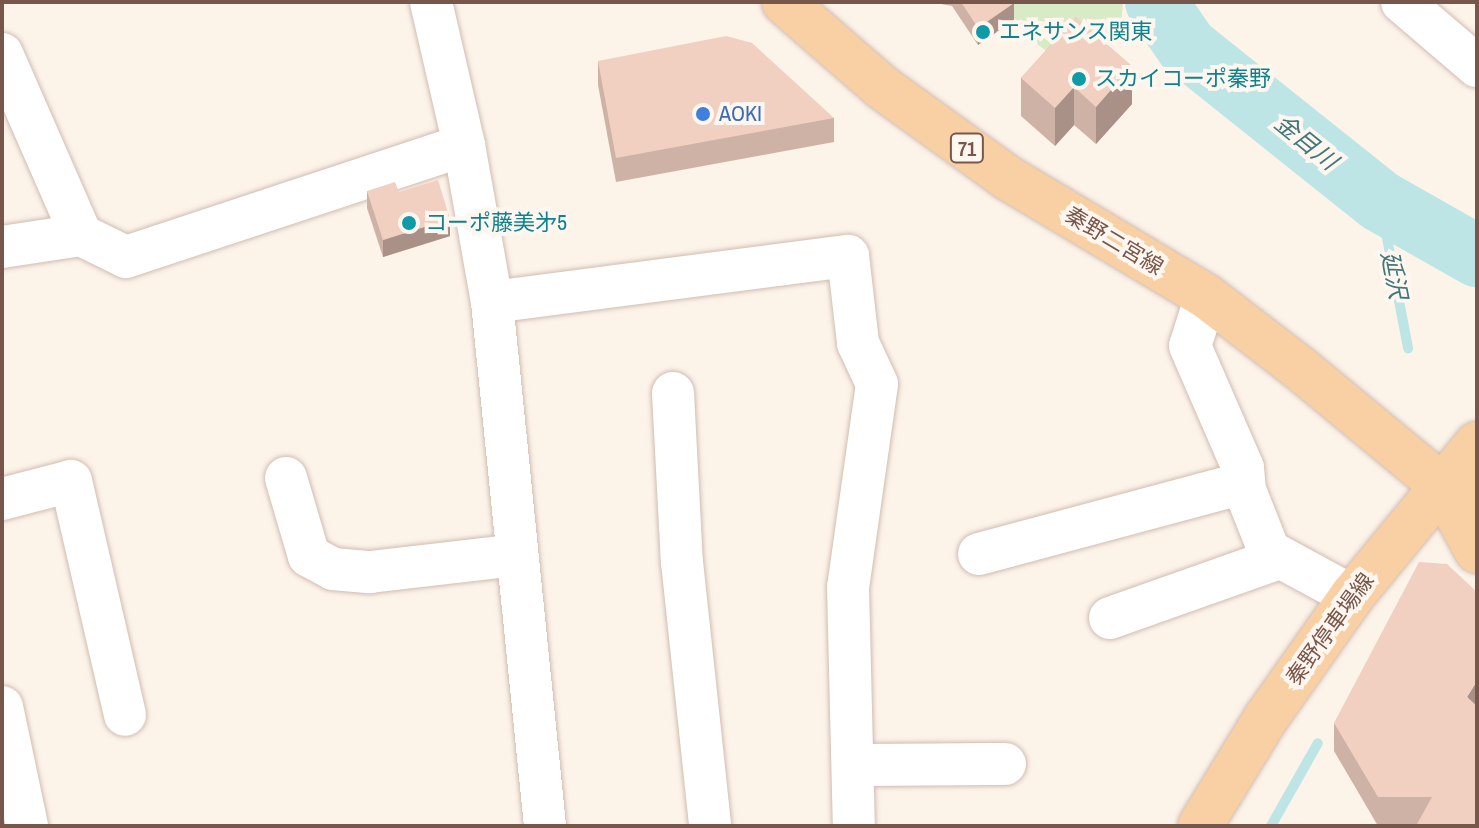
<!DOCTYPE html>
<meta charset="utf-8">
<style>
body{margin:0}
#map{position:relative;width:1479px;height:828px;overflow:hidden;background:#fcf3e9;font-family:"Archivo Narrow","Noto Sans JP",sans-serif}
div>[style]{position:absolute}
.green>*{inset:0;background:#d9eac7}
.stream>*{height:10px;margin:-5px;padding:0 5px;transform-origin:5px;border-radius:5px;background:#bde5e6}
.river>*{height:62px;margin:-31px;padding:0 31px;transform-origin:31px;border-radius:31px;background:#bde5e6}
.roads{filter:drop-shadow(0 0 2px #d1bcb1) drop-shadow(0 0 2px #d1bcb1)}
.minor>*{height:42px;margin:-21px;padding:0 21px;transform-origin:21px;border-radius:21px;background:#fff}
.major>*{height:44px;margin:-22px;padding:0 22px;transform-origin:22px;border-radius:22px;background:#f9d0a3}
.wall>*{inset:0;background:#cfb2a6}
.shaded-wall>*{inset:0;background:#a99187}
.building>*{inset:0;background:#f1cfc1}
.dots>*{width:22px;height:22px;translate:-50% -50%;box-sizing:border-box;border:4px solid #fff7ef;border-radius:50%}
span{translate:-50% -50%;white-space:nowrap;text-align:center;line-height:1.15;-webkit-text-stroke:8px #fff7ef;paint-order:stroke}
.shield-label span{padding:2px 6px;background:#fff7ef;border:2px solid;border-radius:6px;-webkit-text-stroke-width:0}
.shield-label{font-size:20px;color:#77574c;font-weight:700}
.culture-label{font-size:22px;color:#0d838f}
.left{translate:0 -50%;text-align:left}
.shop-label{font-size:22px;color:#366cbe}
.street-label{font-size:22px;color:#77574c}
.water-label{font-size:24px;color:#40787c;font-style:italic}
.frame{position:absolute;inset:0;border:4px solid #77574c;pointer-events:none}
</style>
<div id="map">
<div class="green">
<div style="clip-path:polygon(1002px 2px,1123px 2px,1121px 26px,1095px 42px,1053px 56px,1029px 38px)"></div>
</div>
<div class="stream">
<div style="left:1380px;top:201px;width:150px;rotate:79.2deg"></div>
<div style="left:1271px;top:826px;width:95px;rotate:-60.5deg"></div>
</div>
<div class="river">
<div style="left:1156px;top:2px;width:55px;rotate:55.4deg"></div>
<div style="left:1187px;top:47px;width:247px;rotate:38.6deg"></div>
<div style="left:1380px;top:201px;width:112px;rotate:29.6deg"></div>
</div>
<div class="roads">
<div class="minor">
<div style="left:431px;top:2px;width:147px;rotate:77deg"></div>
<div style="left:464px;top:145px;width:159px;rotate:79.9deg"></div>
<div style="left:492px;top:302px;width:527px;rotate:84.22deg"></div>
<div style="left:1402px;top:2px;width:99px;rotate:40.5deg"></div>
<div style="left:2px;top:54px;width:197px;rotate:66.4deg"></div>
<div style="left:2px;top:247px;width:80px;rotate:-8.6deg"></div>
<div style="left:81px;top:235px;width:50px;rotate:26.1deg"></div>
<div style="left:126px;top:257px;width:356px;rotate:-18.3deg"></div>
<div style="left:1206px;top:296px;width:52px;rotate:107.7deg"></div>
<div style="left:1190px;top:346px;width:133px;rotate:66.5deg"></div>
<div style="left:1243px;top:468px;width:22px;rotate:85deg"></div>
<div style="left:1245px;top:490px;width:66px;rotate:68.5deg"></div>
<div style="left:1269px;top:551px;width:94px;rotate:28.5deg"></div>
<div style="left:492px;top:302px;width:359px;rotate:-7.4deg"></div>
<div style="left:848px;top:256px;width:88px;rotate:83.4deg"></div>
<div style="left:858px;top:343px;width:45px;rotate:65.1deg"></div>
<div style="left:877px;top:384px;width:205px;rotate:98.1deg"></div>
<div style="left:848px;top:587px;width:239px;rotate:88.6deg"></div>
<div style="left:673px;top:393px;width:169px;rotate:87deg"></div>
<div style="left:682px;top:562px;width:265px;rotate:83.9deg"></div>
<div style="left:286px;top:478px;width:81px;rotate:73.6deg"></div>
<div style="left:309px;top:556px;width:27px;rotate:28deg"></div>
<div style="left:333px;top:569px;width:37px;rotate:5deg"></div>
<div style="left:370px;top:572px;width:148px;rotate:-6.6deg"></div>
<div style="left:2px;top:499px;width:71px;rotate:-14.6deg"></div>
<div style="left:71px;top:481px;width:240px;rotate:77deg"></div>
<div style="left:979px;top:554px;width:274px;rotate:-15deg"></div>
<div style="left:1110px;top:618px;width:179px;rotate:-19.5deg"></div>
<div style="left:2px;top:707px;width:122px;rotate:78.1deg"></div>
<div style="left:853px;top:765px;width:152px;rotate:-0.4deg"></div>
</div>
<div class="major">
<div style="left:784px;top:2px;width:131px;rotate:41deg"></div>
<div style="left:883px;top:88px;width:154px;rotate:35.8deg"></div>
<div style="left:1008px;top:178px;width:230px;rotate:30.8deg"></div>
<div style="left:1206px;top:296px;width:121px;rotate:37.6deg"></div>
<div style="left:1302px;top:370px;width:180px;rotate:39.6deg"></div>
<div style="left:1441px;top:485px;width:39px;rotate:24deg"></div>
<div style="left:1441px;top:485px;width:75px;rotate:61.4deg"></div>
<div style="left:1200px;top:826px;width:127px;rotate:-58.6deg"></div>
<div style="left:1266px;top:718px;width:149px;rotate:-54.8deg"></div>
<div style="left:1352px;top:596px;width:197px;rotate:-50.6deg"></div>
</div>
</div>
<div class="wall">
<div style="clip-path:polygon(930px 2px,1014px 2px,1014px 20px,978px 45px,952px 6px)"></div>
<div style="clip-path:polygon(1076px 17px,1132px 104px,1096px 144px,1074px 125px,1055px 146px,1021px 116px,1021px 78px)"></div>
<div style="clip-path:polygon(598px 61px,834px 118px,834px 142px,616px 182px,598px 85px)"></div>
<div style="clip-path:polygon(367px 191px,399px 192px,450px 236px,383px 257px,367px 208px)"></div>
<div style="clip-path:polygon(1334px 723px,1477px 826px,1378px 826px,1334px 751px)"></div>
</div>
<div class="shaded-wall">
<div style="clip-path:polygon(1014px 3px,1014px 20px,978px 45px,978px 28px)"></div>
<div style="clip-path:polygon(1132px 66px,1132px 104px,1096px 144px,1096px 107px)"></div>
<div style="clip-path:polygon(1074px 87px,1074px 125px,1055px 146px,1055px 108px)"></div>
<div style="clip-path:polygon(450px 219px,450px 236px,383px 257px,383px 240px)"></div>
<div style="clip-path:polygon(1477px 681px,1477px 709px,1467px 697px)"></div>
</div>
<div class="building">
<div style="clip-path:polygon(961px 2px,1014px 2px,1014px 3px,978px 28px)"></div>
<div style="clip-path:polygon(1076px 17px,1132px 66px,1096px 107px,1074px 87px,1055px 108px,1021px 78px)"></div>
<div style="clip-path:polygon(726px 36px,752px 43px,834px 118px,616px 158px,598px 61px)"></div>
<div style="clip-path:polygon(438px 180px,450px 219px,383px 240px,367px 191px,395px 182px,399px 192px)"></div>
<div style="clip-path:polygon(1419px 562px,1447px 564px,1477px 592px,1477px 681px,1467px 697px,1477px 706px,1477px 826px,1416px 826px,1432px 797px,1378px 797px,1334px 723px)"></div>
</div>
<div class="dots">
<div style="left:983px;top:32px;background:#0f9aa8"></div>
<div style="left:1079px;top:79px;background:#0f9aa8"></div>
<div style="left:703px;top:114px;background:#3f7fe0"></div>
<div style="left:409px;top:223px;background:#0f9aa8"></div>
</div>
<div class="shield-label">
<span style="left:967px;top:148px">71</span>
</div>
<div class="culture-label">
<span class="left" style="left:999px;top:32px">エネサンス関東</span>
<span class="left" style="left:1095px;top:79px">スカイコーポ秦野</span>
<span class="left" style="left:425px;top:223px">コーポ藤美㐧5</span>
</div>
<div class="shop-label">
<span class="left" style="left:719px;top:114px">AOKI</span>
</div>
<div class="street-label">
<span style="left:1114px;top:241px;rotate:31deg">秦野二宮線</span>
<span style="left:1330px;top:629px;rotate:-54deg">秦野停車場線</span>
</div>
<div class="water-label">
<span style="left:1306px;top:142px;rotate:39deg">金目川</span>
<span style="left:1394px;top:275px;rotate:79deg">延沢</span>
</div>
<div class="frame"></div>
</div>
